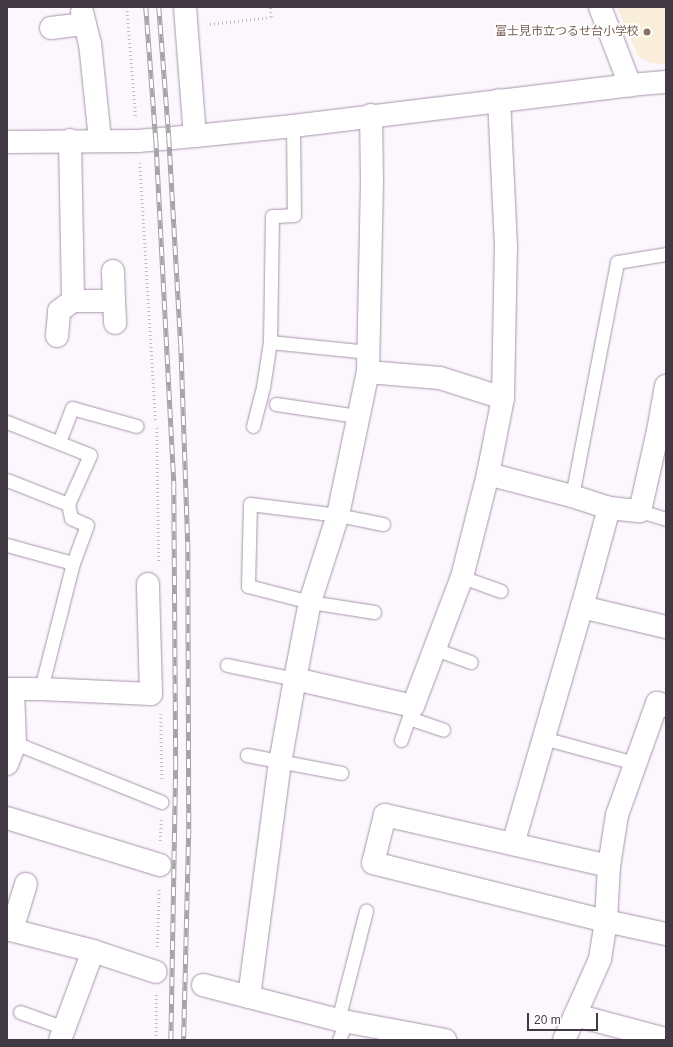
<!DOCTYPE html>
<meta charset="utf-8">
<style>
body{margin:0}
#map{position:relative;width:673px;height:1047px;overflow:hidden;background:#fbf7fc;font-family:Arial,"Noto Sans JP",sans-serif}
div>[style]{position:absolute}
.education>*{inset:0;background:#f8eed9}
.path>*{height:2.5px;margin-top:-1.25px;transform-origin:0;background:repeating-linear-gradient(90deg,#c2bdc3 0 1px,transparent 0 4px)}
.roads{filter:drop-shadow(0 0 1px #a894ac) drop-shadow(0 0 1px #a894ac)}
.service>*{height:13px;margin:-6.5px;padding:0 6.5px;transform-origin:6.5px;border-radius:6.5px;background:#fff}
.minor>*{height:22px;margin:-11px;padding:0 11px;transform-origin:11px;border-radius:11px;background:#fff}
.rail>*{height:4.5px;margin-top:-2.25px;transform-origin:0;background:repeating-linear-gradient(90deg,#fff 0 9px,#a7a1a8 0 18px);box-sizing:border-box;border-block:1px solid #a7a1a8}
.dots>*{width:11px;height:11px;translate:-50% -50%;box-sizing:border-box;border:2px solid #fff;border-radius:50%}
span{translate:-50% -50%;white-space:nowrap;text-align:center;line-height:1.15;-webkit-text-stroke:3.5px #fff;paint-order:stroke}
.education-label{font-size:12px;color:#785e54}
.right{translate:-100% -50%;text-align:right}
.frame{position:absolute;inset:0;border:8px solid #413943;pointer-events:none}
.scale{position:absolute;left:527px;top:1013px;width:71px;height:18px;box-sizing:border-box;border:2px solid #413943;border-top:0;padding-left:5px;font-size:12px;line-height:14px;white-space:nowrap;color:#413943;-webkit-text-stroke:3px #fff;paint-order:stroke}
</style>
<div id="map">
<div class="education">
<div style="clip-path:polygon(617px 7px,666px 7px,666px 64px,651px 63px,638px 56px)"></div>
</div>
<div class="path">
<div style="left:127px;top:7px;width:111px;rotate:85.4deg"></div>
<div style="left:210px;top:24px;width:61px;rotate:-6.5deg"></div>
<div style="left:271px;top:17px;width:10px;rotate:-96deg"></div>
<div style="left:140px;top:163px;width:258px;rotate:86.5deg"></div>
<div style="left:157px;top:428px;width:135px;rotate:89.2deg"></div>
<div style="left:161px;top:714px;width:67px;rotate:89.1deg"></div>
<div style="left:160px;top:841px;width:21px;rotate:-87deg"></div>
<div style="left:157px;top:947px;width:59px;rotate:-88.1deg"></div>
<div style="left:156px;top:1040px;width:46px;rotate:-90deg"></div>
</div>
<div class="roads">
<div class="service">
<div style="left:293px;top:126px;width:89px;rotate:89.4deg"></div>
<div style="left:294px;top:215px;width:22px;rotate:177deg"></div>
<div style="left:272px;top:216px;width:126px;rotate:90.9deg"></div>
<div style="left:270px;top:342px;width:99px;rotate:5.8deg"></div>
<div style="left:276px;top:404px;width:82px;rotate:8.4deg"></div>
<div style="left:7px;top:422px;width:89px;rotate:21.7deg"></div>
<div style="left:90px;top:455px;width:54px;rotate:114.2deg"></div>
<div style="left:68px;top:504px;width:14px;rotate:78deg"></div>
<div style="left:71px;top:518px;width:17px;rotate:24deg"></div>
<div style="left:87px;top:525px;width:40px;rotate:110.2deg"></div>
<div style="left:73px;top:563px;width:130px;rotate:104.3deg"></div>
<div style="left:253px;top:426px;width:40px;rotate:-75.6deg"></div>
<div style="left:263px;top:387px;width:46px;rotate:-81.2deg"></div>
<div style="left:59px;top:442px;width:36px;rotate:-69deg"></div>
<div style="left:72px;top:408px;width:67px;rotate:15.5deg"></div>
<div style="left:7px;top:480px;width:66px;rotate:21.5deg"></div>
<div style="left:572px;top:496px;width:238px;rotate:-79.1deg"></div>
<div style="left:617px;top:262px;width:50px;rotate:-9.3deg"></div>
<div style="left:640px;top:511px;width:27px;rotate:17deg"></div>
<div style="left:7px;top:545px;width:68px;rotate:15.3deg"></div>
<div style="left:462px;top:577px;width:41px;rotate:19.7deg"></div>
<div style="left:374px;top:612px;width:65px;rotate:-171.1deg"></div>
<div style="left:310px;top:602px;width:64px;rotate:-165.5deg"></div>
<div style="left:248px;top:586px;width:82px;rotate:-88.6deg"></div>
<div style="left:250px;top:504px;width:89px;rotate:7.1deg"></div>
<div style="left:338px;top:515px;width:46px;rotate:11.3deg"></div>
<div style="left:435px;top:649px;width:38px;rotate:20deg"></div>
<div style="left:227px;top:665px;width:69px;rotate:11.6deg"></div>
<div style="left:409px;top:718px;width:36px;rotate:19deg"></div>
<div style="left:543px;top:738px;width:95px;rotate:15.2deg"></div>
<div style="left:401px;top:740px;width:36px;rotate:-71deg"></div>
<div style="left:15px;top:743px;width:158px;rotate:21.9deg"></div>
<div style="left:247px;top:755px;width:96px;rotate:10.8deg"></div>
<div style="left:20px;top:1012px;width:48px;rotate:19.6deg"></div>
<div style="left:338px;top:1020px;width:113px;rotate:-75.6deg"></div>
<div style="left:339px;top:1040px;width:20px;rotate:-70deg"></div>
</div>
<div class="minor">
<div style="left:185px;top:7px;width:129px;rotate:85.6deg"></div>
<div style="left:600px;top:7px;width:84px;rotate:69deg"></div>
<div style="left:82px;top:12px;width:32px;rotate:76deg"></div>
<div style="left:90px;top:43px;width:98px;rotate:84.1deg"></div>
<div style="left:51px;top:28px;width:34px;rotate:-7deg"></div>
<div style="left:70px;top:140px;width:161px;rotate:88.9deg"></div>
<div style="left:73px;top:301px;width:41px"></div>
<div style="left:114px;top:301px;width:30px;rotate:-92deg"></div>
<div style="left:7px;top:142px;width:131px;rotate:-0.4deg"></div>
<div style="left:138px;top:141px;width:57px;rotate:-5deg"></div>
<div style="left:195px;top:136px;width:99px;rotate:-5.8deg"></div>
<div style="left:293px;top:126px;width:339px;rotate:-6.9deg"></div>
<div style="left:630px;top:85px;width:36px;rotate:-5deg"></div>
<div style="left:114px;top:301px;width:22px;rotate:87deg"></div>
<div style="left:57px;top:336px;width:25px;rotate:-85deg"></div>
<div style="left:59px;top:311px;width:17px;rotate:-36deg"></div>
<div style="left:368px;top:372px;width:72px;rotate:4.8deg"></div>
<div style="left:440px;top:378px;width:66px;rotate:17.6deg"></div>
<div style="left:488px;top:474px;width:87px;rotate:14.7deg"></div>
<div style="left:572px;top:496px;width:39px;rotate:18deg"></div>
<div style="left:609px;top:508px;width:31px;rotate:6deg"></div>
<div style="left:640px;top:511px;width:82px;rotate:-77.3deg"></div>
<div style="left:658px;top:431px;width:46px;rotate:-79.9deg"></div>
<div style="left:582px;top:607px;width:86px;rotate:13.4deg"></div>
<div style="left:295px;top:679px;width:121px;rotate:12.9deg"></div>
<div style="left:413px;top:706px;width:138px;rotate:-69.2deg"></div>
<div style="left:462px;top:577px;width:106px;rotate:-75.8deg"></div>
<div style="left:488px;top:474px;width:77px;rotate:-78.8deg"></div>
<div style="left:503px;top:398px;width:151px;rotate:-88.9deg"></div>
<div style="left:506px;top:247px;width:147px;rotate:-92.7deg"></div>
<div style="left:7px;top:689px;width:34px"></div>
<div style="left:41px;top:689px;width:110px;rotate:2.6deg"></div>
<div style="left:151px;top:694px;width:110px;rotate:-91.6deg"></div>
<div style="left:7px;top:764px;width:22px;rotate:-69deg"></div>
<div style="left:15px;top:743px;width:53px;rotate:-92.2deg"></div>
<div style="left:7px;top:818px;width:160px;rotate:17.1deg"></div>
<div style="left:513px;top:844px;width:247px;rotate:-73.8deg"></div>
<div style="left:582px;top:607px;width:103px;rotate:-74.7deg"></div>
<div style="left:609px;top:866px;width:230px;rotate:-167.2deg"></div>
<div style="left:385px;top:815px;width:49px;rotate:104deg"></div>
<div style="left:373px;top:863px;width:240px;rotate:14deg"></div>
<div style="left:606px;top:921px;width:61px;rotate:12.2deg"></div>
<div style="left:7px;top:929px;width:89px;rotate:14.3deg"></div>
<div style="left:93px;top:951px;width:66px;rotate:18.4deg"></div>
<div style="left:12px;top:930px;width:48px;rotate:-73.1deg"></div>
<div style="left:203px;top:985px;width:139px;rotate:14.5deg"></div>
<div style="left:338px;top:1020px;width:109px;rotate:10.6deg"></div>
<div style="left:249px;top:997px;width:236px;rotate:-82.5deg"></div>
<div style="left:280px;top:763px;width:85px;rotate:-79.9deg"></div>
<div style="left:295px;top:679px;width:78px;rotate:-79deg"></div>
<div style="left:310px;top:602px;width:91px;rotate:-72.2deg"></div>
<div style="left:338px;top:515px;width:146px;rotate:-78.2deg"></div>
<div style="left:368px;top:372px;width:189px;rotate:-88.8deg"></div>
<div style="left:372px;top:183px;width:68px;rotate:-90.8deg"></div>
<div style="left:575px;top:1015px;width:94px;rotate:14.8deg"></div>
<div style="left:60px;top:1040px;width:95px;rotate:-69.7deg"></div>
<div style="left:564px;top:1040px;width:89px;rotate:-66deg"></div>
<div style="left:600px;top:959px;width:38px;rotate:-81deg"></div>
<div style="left:606px;top:921px;width:55px;rotate:-86.9deg"></div>
<div style="left:609px;top:866px;width:52px;rotate:-81.1deg"></div>
<div style="left:617px;top:815px;width:119px;rotate:-70.3deg"></div>
<div style="left:657px;top:703px;width:9px;rotate:18deg"></div>
</div>
</div>
<div class="rail">
<div style="left:146px;top:7px;width:132px;rotate:85.7deg"></div>
<div style="left:156px;top:139px;width:347px;rotate:87deg"></div>
<div style="left:174px;top:486px;width:275px;rotate:89.6deg"></div>
<div style="left:176px;top:761px;width:279px;rotate:91deg"></div>
<div style="left:159px;top:7px;width:131px;rotate:85.6deg"></div>
<div style="left:169px;top:138px;width:206px;rotate:86.7deg"></div>
<div style="left:181px;top:344px;width:199px;rotate:88deg"></div>
<div style="left:188px;top:543px;width:286px;rotate:89.8deg"></div>
<div style="left:189px;top:829px;width:211px;rotate:91.4deg"></div>
</div>
<div class="dots">
<div style="left:647px;top:32px;background:#8d6e63"></div>
</div>
<div class="education-label">
<span class="right" style="left:639px;top:32px">富士見市立つるせ台小学校</span>
</div>
<div class="frame"></div>
<div class="scale">20 m</div>
</div>
